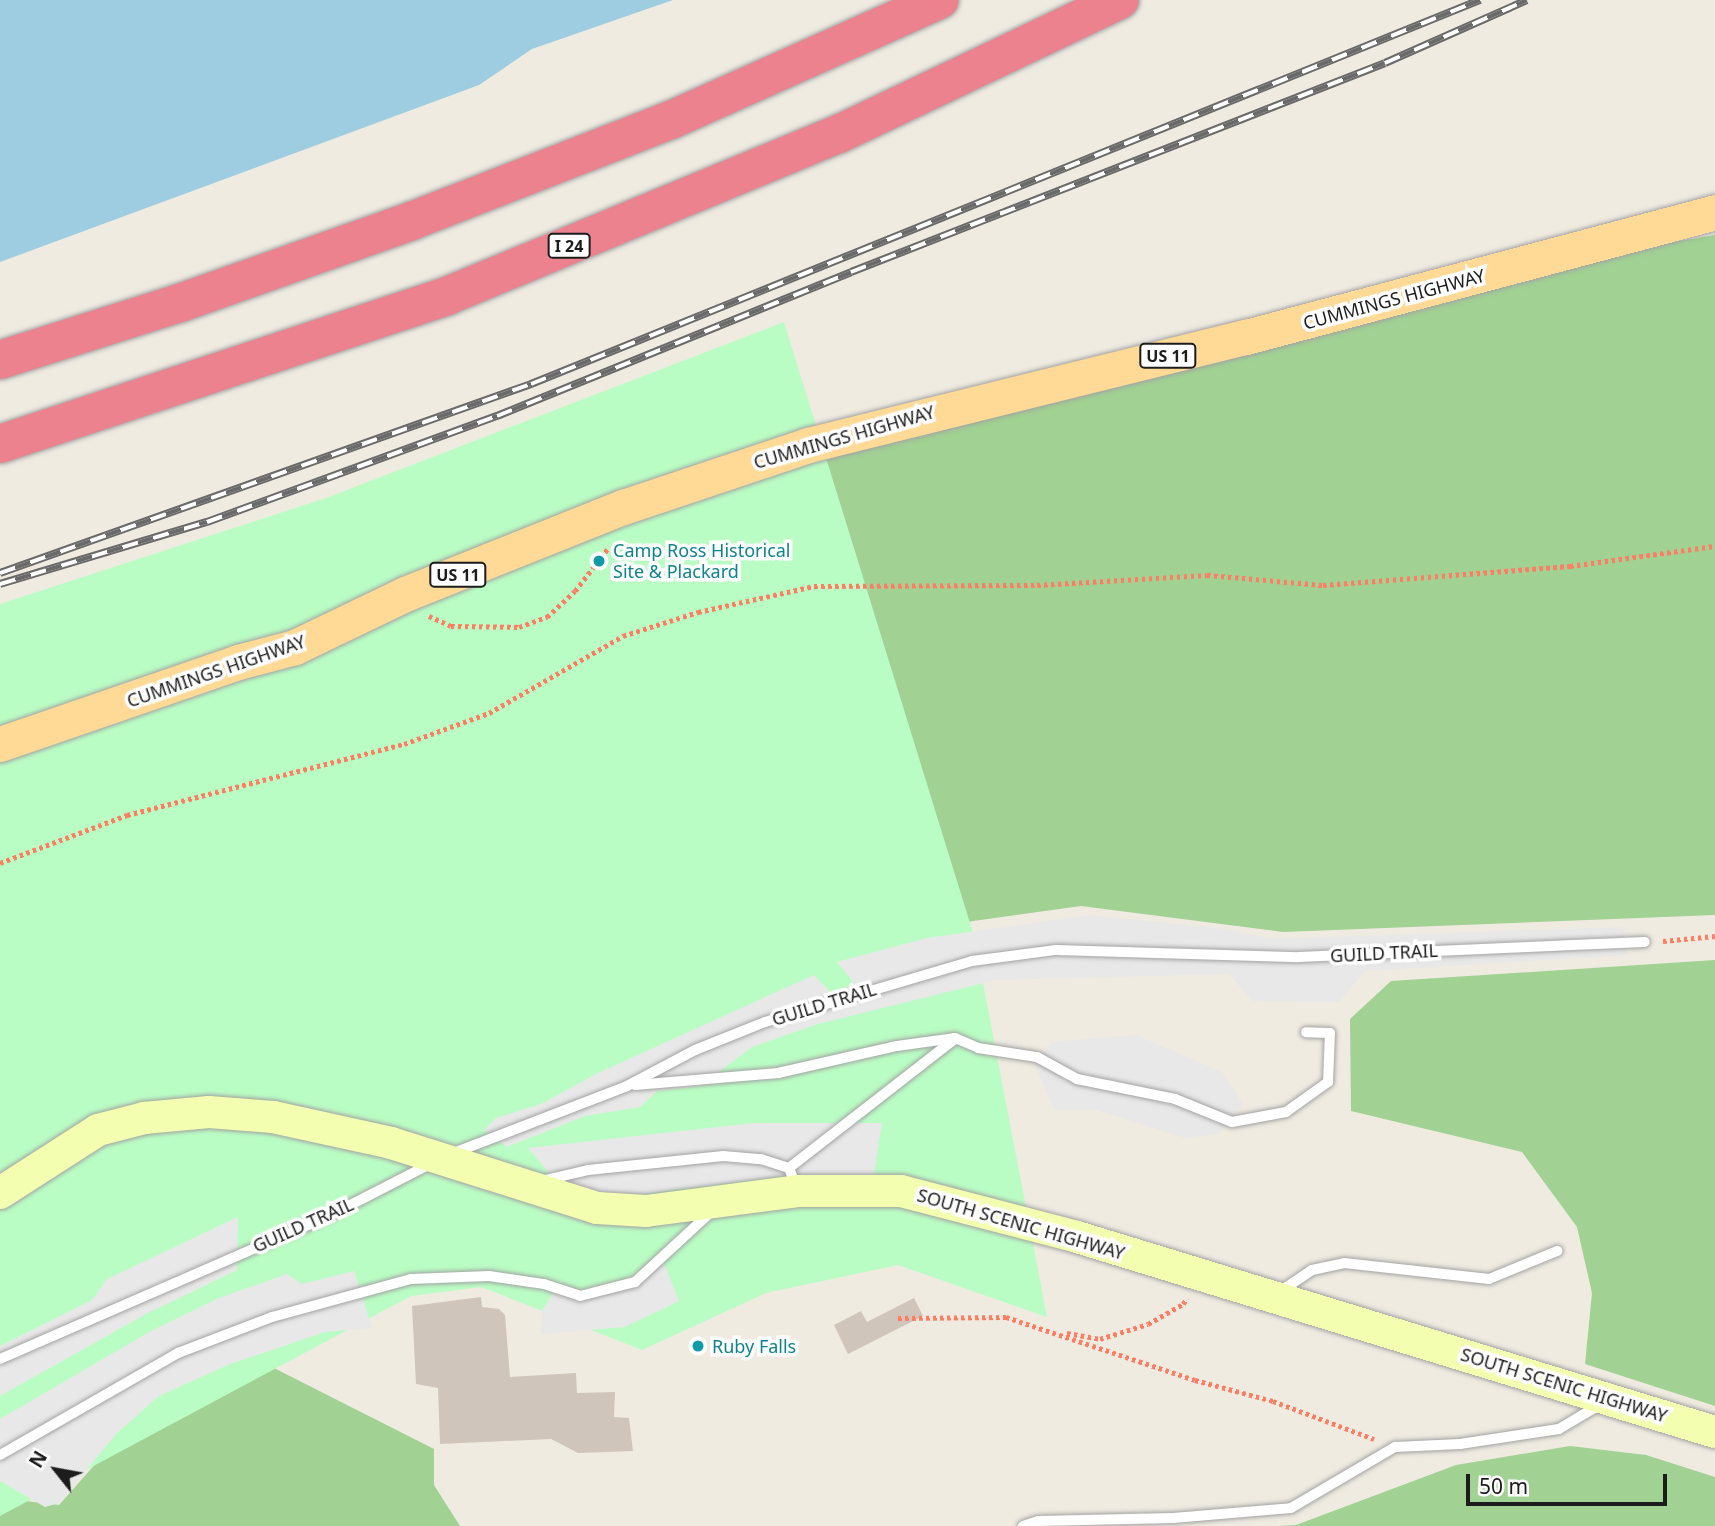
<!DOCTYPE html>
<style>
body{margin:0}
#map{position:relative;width:1715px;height:1526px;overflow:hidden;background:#efebe1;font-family:"Noto Sans",sans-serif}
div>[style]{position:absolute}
.forest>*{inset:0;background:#a1d193}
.park>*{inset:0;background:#bafdc4}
.parking>*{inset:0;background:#e8e8e8}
.water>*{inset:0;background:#9ecce0}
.building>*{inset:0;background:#cfc5ba}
.path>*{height:4.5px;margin-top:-2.25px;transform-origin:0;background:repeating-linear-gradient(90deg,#ff7d62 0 3.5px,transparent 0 7px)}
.roads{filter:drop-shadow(0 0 2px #a3a3a3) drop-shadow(0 0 2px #a3a3a3)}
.service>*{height:10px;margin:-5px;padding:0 5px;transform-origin:5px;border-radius:5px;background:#fff}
.secondary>*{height:32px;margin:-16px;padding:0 16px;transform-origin:16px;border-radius:16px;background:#f4feb0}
.primary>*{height:35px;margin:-17.5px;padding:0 17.5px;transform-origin:17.5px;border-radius:17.5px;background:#ffd996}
.motorway>*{height:38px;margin:-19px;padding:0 19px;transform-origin:19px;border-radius:19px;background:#ed828f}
.rail>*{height:8px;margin-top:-4px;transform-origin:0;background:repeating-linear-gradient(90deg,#fff 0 16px,#6a6a6a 0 32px);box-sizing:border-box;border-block:2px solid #6a6a6a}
.dots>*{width:19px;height:19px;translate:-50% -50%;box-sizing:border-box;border:4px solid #fff;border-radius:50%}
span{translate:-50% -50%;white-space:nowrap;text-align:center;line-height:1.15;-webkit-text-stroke:7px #fff;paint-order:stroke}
.shield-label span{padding:2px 5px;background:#fff;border:2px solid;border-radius:5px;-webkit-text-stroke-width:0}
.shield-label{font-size:16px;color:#1c1c1c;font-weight:700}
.street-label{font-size:18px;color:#1c1c1c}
.culture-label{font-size:18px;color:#0d838f}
.left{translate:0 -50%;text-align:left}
.north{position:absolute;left:21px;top:1435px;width:70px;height:70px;-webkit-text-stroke:5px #fff;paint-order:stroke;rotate:301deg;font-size:19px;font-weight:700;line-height:28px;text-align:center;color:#1c1c1c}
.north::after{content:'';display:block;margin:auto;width:24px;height:32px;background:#1c1c1c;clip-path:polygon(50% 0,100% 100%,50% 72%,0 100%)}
.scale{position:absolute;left:1466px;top:1474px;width:201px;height:32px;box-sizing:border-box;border:4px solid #1c1c1c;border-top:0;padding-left:9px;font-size:21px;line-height:24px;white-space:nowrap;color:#1c1c1c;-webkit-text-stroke:5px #fff;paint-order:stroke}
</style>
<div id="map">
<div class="forest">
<div style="clip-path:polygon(1715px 235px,1715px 915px,1283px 932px,1081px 906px,973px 921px,845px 947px,726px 490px,881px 443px,1595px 255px)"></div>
<div style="clip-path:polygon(1715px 960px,1715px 1406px,1585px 1364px,1592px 1293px,1577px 1227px,1522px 1152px,1351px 1111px,1350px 1019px,1391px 981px)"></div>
<div style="clip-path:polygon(266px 1364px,434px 1449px,434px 1485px,460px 1526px,0 1526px,0 1498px,59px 1505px,122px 1434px)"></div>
<div style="clip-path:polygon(1570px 1446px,1646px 1455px,1715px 1477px,1715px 1526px,1278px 1526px,1296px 1525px,1456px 1465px)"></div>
</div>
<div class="park">
<div style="clip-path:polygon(784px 322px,974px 936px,1047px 1317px,898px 1265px,766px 1293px,642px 1350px,481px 1287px,411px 1296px,0 1516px,0 604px,326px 498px)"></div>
</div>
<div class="parking">
<div style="clip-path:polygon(1090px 915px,1224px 929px,1272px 939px,1624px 927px,1627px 955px,1365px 971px,1339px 1002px,1252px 1001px,1229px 974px,996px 980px,818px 1024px,752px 1047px,700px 1086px,657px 1091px,640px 1107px,585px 1116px,507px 1147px,484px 1130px,496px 1118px,541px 1104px,598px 1073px,814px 975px,831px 993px,855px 984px,837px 962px,927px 938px)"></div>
<div style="clip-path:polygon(1136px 1035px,1222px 1072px,1243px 1104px,1218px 1134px,1185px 1138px,1097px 1110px,1054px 1109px,1034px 1063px,1052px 1042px)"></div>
<div style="clip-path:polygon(754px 1123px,882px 1123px,873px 1179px,783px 1176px,624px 1196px,564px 1190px,528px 1148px)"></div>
<div style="clip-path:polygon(238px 1217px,237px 1270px,146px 1314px,0 1396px,0 1346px,92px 1300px,107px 1279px)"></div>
<div style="clip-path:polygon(662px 1258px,679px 1301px,625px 1327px,541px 1334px,543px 1309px,556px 1288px,580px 1296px,635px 1282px)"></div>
<div style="clip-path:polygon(354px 1271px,372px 1328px,325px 1332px,230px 1364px,159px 1396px,117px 1433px,59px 1503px,45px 1507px,0 1481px,0 1419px,151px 1331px,219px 1298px,287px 1274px,302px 1284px)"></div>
</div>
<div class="water">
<div style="clip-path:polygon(0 0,673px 0,532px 49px,479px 85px,0 262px)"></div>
</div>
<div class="building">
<div style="clip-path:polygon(481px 1297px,482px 1307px,499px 1309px,505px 1315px,510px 1377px,576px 1373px,577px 1393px,615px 1392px,614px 1417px,629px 1418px,633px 1451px,578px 1453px,551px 1439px,440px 1444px,438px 1388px,416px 1384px,412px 1306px)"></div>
<div style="clip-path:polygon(914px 1298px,923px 1316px,848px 1354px,834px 1325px,861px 1311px,867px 1322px)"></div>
</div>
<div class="path">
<div style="left:429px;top:616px;width:24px;rotate:24deg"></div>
<div style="left:451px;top:626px;width:68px;rotate:0.8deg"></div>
<div style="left:519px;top:627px;width:30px;rotate:-20deg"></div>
<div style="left:547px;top:617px;width:38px;rotate:-43deg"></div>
<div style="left:575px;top:591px;width:56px;rotate:-52.3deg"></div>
<div style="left:0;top:863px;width:136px;rotate:-20.7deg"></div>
<div style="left:127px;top:815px;width:286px;rotate:-14.4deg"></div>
<div style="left:404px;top:744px;width:90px;rotate:-20deg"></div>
<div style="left:489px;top:713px;width:155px;rotate:-29.9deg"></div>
<div style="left:623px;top:636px;width:79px;rotate:-17.7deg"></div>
<div style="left:698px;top:612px;width:119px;rotate:-12.6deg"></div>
<div style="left:814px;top:586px;width:223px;rotate:-0.3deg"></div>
<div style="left:1037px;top:585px;width:170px;rotate:-3.4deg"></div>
<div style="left:1207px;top:575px;width:116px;rotate:4.9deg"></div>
<div style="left:1323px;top:585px;width:248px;rotate:-4.4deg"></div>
<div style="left:1570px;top:566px;width:146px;rotate:-7.9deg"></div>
<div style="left:1663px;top:941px;width:52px;rotate:-5.5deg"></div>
<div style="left:898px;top:1318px;width:108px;rotate:-0.5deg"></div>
<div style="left:1006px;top:1317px;width:199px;rotate:18.4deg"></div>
<div style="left:1195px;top:1380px;width:81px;rotate:15.1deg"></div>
<div style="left:1273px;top:1401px;width:108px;rotate:20.6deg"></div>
<div style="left:1067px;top:1333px;width:34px;rotate:10deg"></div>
<div style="left:1100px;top:1339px;width:50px;rotate:-17.4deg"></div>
<div style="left:1148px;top:1324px;width:40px;rotate:-29.7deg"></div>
<div style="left:1183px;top:1304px;width:7px;rotate:-56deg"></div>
</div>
<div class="roads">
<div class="service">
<div style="left:635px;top:1085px;width:144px;rotate:-4.8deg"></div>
<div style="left:778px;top:1073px;width:122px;rotate:-12.8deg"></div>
<div style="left:897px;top:1046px;width:59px;rotate:-7.9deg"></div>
<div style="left:955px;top:1038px;width:25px;rotate:23deg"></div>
<div style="left:978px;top:1048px;width:60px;rotate:8.7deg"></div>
<div style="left:1037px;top:1057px;width:46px;rotate:28.8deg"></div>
<div style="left:1077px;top:1079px;width:100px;rotate:11.5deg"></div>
<div style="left:1175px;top:1099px;width:61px;rotate:22deg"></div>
<div style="left:1232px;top:1122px;width:55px;rotate:-10.5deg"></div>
<div style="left:1286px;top:1112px;width:52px;rotate:-35.5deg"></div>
<div style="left:1328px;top:1082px;width:49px;rotate:-87.7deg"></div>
<div style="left:1330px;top:1033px;width:24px;rotate:-178deg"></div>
<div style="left:451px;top:1154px;width:189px;rotate:-21.1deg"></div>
<div style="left:627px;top:1086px;width:77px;rotate:-27.9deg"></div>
<div style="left:695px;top:1050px;width:75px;rotate:-21.8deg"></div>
<div style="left:765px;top:1022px;width:216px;rotate:-16.4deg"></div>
<div style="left:972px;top:961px;width:85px;rotate:-7.5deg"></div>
<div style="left:1056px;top:950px;width:243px;rotate:1.7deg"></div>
<div style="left:1299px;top:957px;width:346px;rotate:-2.5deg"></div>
<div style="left:789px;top:1168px;width:210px;rotate:-37.9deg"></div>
<div style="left:541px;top:1181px;width:48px;rotate:-13.2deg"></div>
<div style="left:588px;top:1170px;width:136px;rotate:-5.9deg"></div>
<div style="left:723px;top:1156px;width:38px;rotate:5deg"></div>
<div style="left:761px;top:1159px;width:29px;rotate:18deg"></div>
<div style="left:789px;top:1168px;width:22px;rotate:69deg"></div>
<div style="left:1278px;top:1293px;width:41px;rotate:-34.1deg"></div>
<div style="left:1312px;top:1270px;width:33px;rotate:-12deg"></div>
<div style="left:1344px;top:1263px;width:146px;rotate:6.3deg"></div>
<div style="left:1489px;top:1279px;width:74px;rotate:-22.4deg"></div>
<div style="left:0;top:1359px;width:357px;rotate:-23.5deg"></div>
<div style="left:327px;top:1217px;width:120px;rotate:-27.2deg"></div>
<div style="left:0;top:1455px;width:205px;rotate:-29.8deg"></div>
<div style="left:178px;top:1353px;width:101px;rotate:-21deg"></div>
<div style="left:272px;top:1317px;width:144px;rotate:-15.3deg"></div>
<div style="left:411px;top:1279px;width:78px;rotate:-2.2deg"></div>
<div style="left:489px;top:1276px;width:56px;rotate:8.3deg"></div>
<div style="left:544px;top:1284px;width:38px;rotate:18deg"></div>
<div style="left:580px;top:1296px;width:57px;rotate:-14.3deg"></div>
<div style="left:635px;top:1282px;width:106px;rotate:-42.7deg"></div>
<div style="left:1023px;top:1526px;width:16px;rotate:-18deg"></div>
<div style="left:1038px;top:1521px;width:135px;rotate:-1.3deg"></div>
<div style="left:1173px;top:1518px;width:118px;rotate:-4.8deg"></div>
<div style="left:1291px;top:1508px;width:121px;rotate:-30.4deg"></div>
<div style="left:1395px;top:1447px;width:65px;rotate:-2.6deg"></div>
<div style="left:1460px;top:1444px;width:100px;rotate:-8.6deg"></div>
<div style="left:1559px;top:1429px;width:49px;rotate:-30.8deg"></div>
</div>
<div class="secondary">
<div style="left:0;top:1193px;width:117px;rotate:-32.7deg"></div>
<div style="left:98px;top:1130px;width:48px;rotate:-14.6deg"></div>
<div style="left:144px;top:1118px;width:65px;rotate:-5.3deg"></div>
<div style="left:209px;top:1112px;width:64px;rotate:4.5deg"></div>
<div style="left:273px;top:1117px;width:121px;rotate:12.4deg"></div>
<div style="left:391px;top:1143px;width:216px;rotate:17.5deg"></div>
<div style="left:597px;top:1208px;width:49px;rotate:3.5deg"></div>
<div style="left:646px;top:1211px;width:153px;rotate:-7.5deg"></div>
<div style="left:798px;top:1191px;width:103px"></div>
<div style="left:901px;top:1191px;width:182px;rotate:14.6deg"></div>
<div style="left:1077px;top:1237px;width:667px;rotate:17deg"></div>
</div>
<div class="primary">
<div style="left:0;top:744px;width:252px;rotate:-19deg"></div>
<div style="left:238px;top:662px;width:59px;rotate:-14.7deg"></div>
<div style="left:295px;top:647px;width:122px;rotate:-25.7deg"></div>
<div style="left:405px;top:594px;width:235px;rotate:-21.8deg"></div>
<div style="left:623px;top:507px;width:195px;rotate:-18.5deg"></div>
<div style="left:808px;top:445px;width:451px;rotate:-13.9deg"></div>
<div style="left:1246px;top:337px;width:485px;rotate:-14.9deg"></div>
</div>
<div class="motorway">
<div style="left:0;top:360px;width:189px;rotate:-17.6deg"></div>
<div style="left:180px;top:303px;width:248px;rotate:-19.5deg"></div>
<div style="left:414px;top:220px;width:276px;rotate:-21.3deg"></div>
<div style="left:671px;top:120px;width:294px;rotate:-24.1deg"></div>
<div style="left:0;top:444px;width:471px;rotate:-18.3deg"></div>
<div style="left:447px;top:296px;width:424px;rotate:-22.5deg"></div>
<div style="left:839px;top:134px;width:311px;rotate:-25.5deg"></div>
</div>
</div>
<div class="rail">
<div style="left:0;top:573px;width:564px;rotate:-19.59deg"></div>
<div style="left:531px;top:384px;width:1024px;rotate:-22.03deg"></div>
<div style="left:0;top:584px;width:216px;rotate:-16.7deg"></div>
<div style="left:207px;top:522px;width:309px;rotate:-20.1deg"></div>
<div style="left:497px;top:416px;width:382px;rotate:-22.1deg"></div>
<div style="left:851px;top:272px;width:573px;rotate:-21.37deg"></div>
<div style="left:1385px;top:63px;width:155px;rotate:-23.9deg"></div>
</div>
<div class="dots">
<div style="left:599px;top:561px;background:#0f9aa8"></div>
<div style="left:698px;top:1346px;background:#0f9aa8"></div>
</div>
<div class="shield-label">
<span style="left:569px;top:246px">I 24</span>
<span style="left:1168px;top:356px">US 11</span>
<span style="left:458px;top:575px">US 11</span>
</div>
<div class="street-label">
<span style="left:1394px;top:299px;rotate:-15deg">CUMMINGS HIGHWAY</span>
<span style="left:844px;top:437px;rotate:-16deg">CUMMINGS HIGHWAY</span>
<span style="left:216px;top:671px;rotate:-19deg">CUMMINGS HIGHWAY</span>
<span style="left:1384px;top:953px;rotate:-3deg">GUILD TRAIL</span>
<span style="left:824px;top:1004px;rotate:-17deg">GUILD TRAIL</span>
<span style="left:1021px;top:1224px;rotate:16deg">SOUTH SCENIC HIGHWAY</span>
<span style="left:303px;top:1225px;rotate:-24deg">GUILD TRAIL</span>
<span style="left:1564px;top:1385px;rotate:17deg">SOUTH SCENIC HIGHWAY</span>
</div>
<div class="culture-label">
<span class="left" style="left:613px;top:561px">Camp Ross Historical<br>Site &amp; Plackard</span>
<span class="left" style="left:712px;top:1346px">Ruby Falls</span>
</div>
<div class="north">N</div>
<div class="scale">50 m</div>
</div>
